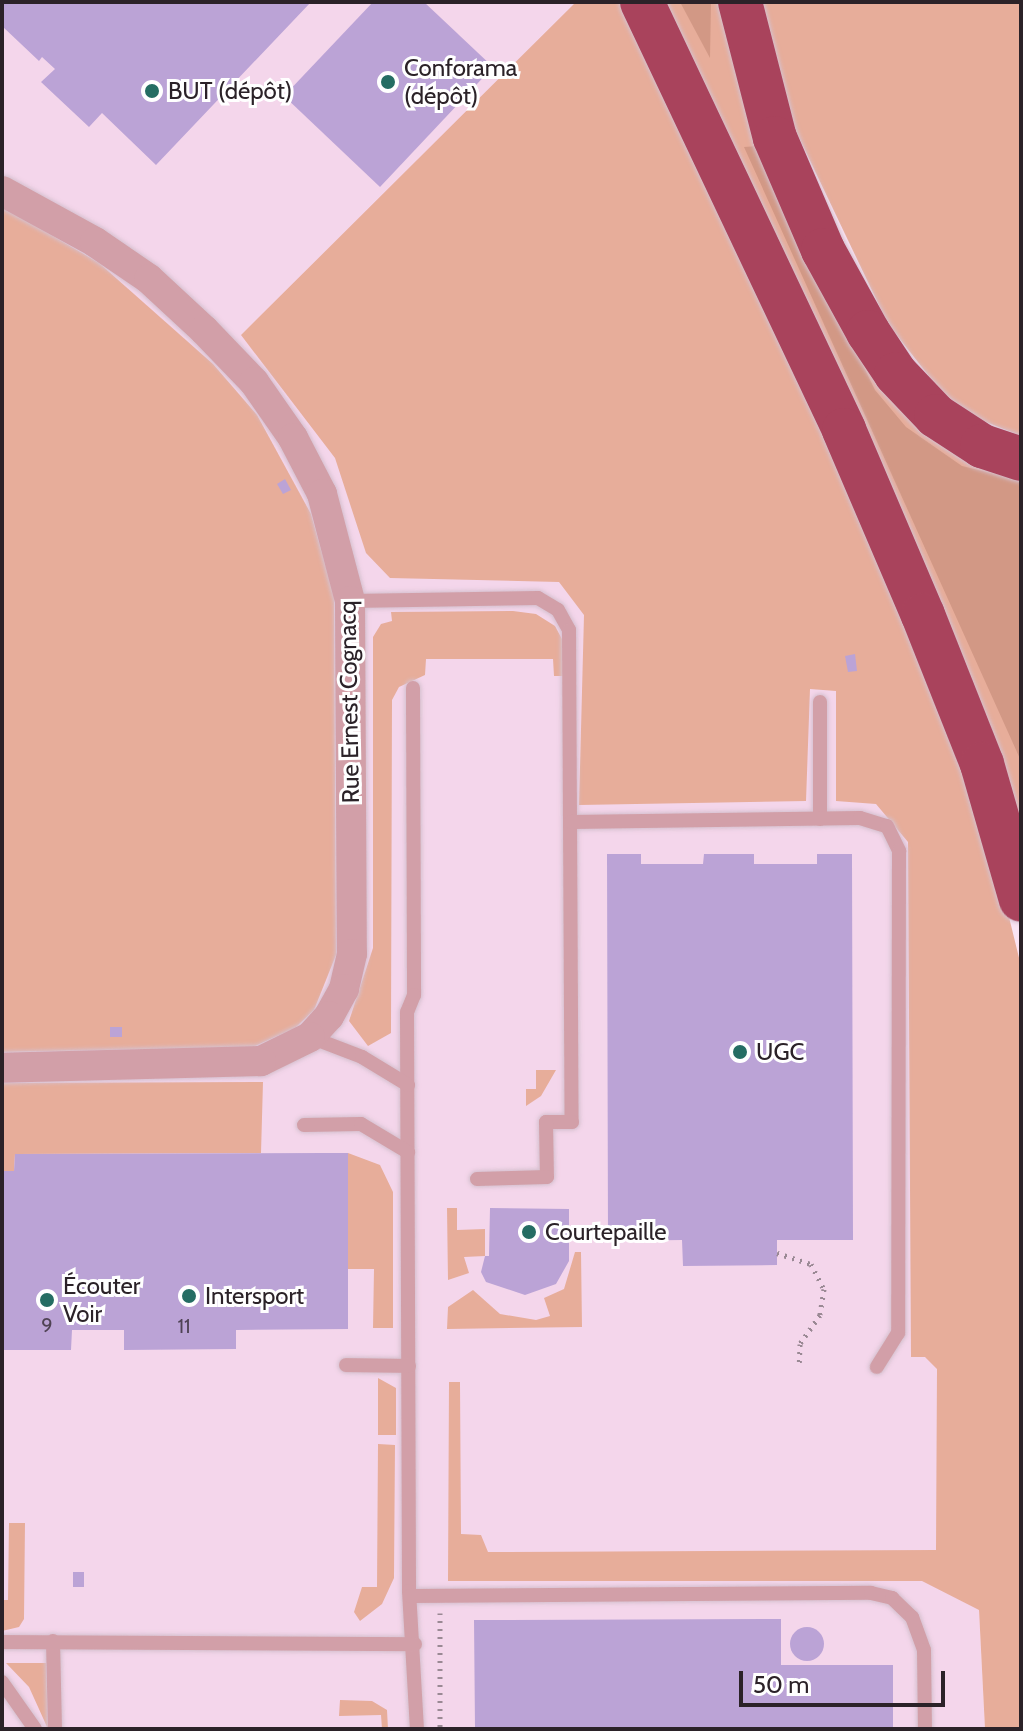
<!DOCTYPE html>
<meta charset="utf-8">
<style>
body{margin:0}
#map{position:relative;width:1023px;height:1731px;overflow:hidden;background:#fae3f3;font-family:Cabin,sans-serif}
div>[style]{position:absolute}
.built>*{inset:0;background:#f4d6eb}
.green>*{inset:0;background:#e7ad9a}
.forest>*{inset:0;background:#d29885}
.building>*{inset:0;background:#bba3d6}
.round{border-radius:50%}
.path>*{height:5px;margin-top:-2.5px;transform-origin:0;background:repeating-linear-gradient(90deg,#9a8994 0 2px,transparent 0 8px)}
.roads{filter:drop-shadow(0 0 2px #d5c0ce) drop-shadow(0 0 2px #d5c0ce)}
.lane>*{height:14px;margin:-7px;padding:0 7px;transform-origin:7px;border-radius:7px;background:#d29fa8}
.street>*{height:30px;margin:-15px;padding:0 15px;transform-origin:15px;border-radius:15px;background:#d29fa8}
.highway>*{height:44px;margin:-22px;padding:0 22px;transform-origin:22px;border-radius:22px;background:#a9435c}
.dots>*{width:22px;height:22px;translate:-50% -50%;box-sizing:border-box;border:4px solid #fff;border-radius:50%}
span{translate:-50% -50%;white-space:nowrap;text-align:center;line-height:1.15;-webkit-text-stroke:6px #fff;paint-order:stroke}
.number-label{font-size:20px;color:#4f4254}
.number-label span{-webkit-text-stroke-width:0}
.poi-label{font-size:24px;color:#2b2228}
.left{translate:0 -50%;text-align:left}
.street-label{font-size:24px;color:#2b2228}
.frame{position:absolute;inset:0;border:4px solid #2b2228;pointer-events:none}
.scale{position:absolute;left:739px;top:1671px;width:206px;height:36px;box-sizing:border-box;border:4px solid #2b2228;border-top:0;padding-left:10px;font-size:24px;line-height:28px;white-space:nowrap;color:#2b2228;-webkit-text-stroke:6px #fff;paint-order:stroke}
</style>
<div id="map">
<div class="built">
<div style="clip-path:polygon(2px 2px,576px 2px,815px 457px,893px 667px,979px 1610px,985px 1729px,2px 1729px)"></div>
</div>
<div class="green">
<div style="clip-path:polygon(576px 2px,619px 2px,677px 115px,939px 685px,995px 860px,1021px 966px,1021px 1729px,985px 1729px,979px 1610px,922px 1581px,448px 1581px,449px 1382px,460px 1382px,461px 1534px,481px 1535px,488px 1552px,936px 1550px,937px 1369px,925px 1357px,911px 1357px,908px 842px,876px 804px,836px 801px,836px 691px,810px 689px,806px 801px,579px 805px,584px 615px,559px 582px,390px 578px,366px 553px,335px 458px,241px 335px)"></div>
<div style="clip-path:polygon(662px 2px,731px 2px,864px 342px,1021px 467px,1021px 839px)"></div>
<div style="clip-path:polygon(759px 2px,1021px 2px,1021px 436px,976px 418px,943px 394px,888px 324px,792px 123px)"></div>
<div style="clip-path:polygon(2px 206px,99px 263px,213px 364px,257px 415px,311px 514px,334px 596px,336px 955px,314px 1010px,295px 1028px,253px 1047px,2px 1052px)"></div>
<div style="clip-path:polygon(513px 611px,536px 614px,555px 626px,563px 641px,563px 676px,554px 676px,553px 659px,426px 659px,425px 675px,399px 687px,392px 700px,391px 1033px,368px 1046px,349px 1021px,373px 948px,373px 637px,381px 624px,392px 621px,391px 612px)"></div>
<div style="clip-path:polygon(536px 1070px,556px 1070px,541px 1096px,526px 1106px,526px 1089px,536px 1089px)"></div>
<div style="clip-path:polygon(263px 1082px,261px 1153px,15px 1154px,14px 1171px,2px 1171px,2px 1083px)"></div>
<div style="clip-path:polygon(348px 1153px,380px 1165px,393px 1192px,393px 1328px,373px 1328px,374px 1269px,348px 1269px)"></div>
<div style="clip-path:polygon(447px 1208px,457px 1208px,457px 1230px,485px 1229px,485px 1256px,464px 1257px,469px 1273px,448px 1280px)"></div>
<div style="clip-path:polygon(575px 1252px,581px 1252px,582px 1327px,447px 1329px,448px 1307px,473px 1290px,500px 1314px,536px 1320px,550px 1316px,544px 1298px,564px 1289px)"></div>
<div style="clip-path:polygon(378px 1378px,396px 1388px,396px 1435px,378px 1435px)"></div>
<div style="clip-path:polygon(378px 1444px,395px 1445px,394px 1578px,382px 1604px,360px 1621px,354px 1612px,362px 1587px,377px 1587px)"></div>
<div style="clip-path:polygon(9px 1523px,25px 1523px,24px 1619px,19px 1627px,2px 1631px,2px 1600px,8px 1600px)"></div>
<div style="clip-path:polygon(6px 1663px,46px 1663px,48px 1729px,29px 1687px)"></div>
<div style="clip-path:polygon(340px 1700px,372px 1701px,387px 1710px,388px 1729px,382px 1729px,381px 1715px,339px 1716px)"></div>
</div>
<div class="forest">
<div style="clip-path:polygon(680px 2px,711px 2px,710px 58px)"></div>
<div style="clip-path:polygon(758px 146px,875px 390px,906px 427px,962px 466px,1021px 480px,1021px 761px,744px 147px)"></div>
</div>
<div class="building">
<div style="clip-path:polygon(2px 2px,311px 2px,156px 165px,102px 113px,89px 127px,41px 82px,55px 69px,42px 57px,39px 61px,2px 26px)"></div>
<div style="clip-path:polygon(373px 2px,424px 2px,493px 67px,380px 187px,284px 96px)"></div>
<div style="clip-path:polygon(285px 479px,291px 490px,283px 494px,277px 484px)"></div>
<div style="clip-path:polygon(855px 654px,857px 671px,848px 672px,845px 656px)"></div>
<div style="clip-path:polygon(607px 854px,641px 854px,641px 864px,703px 864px,704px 854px,754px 854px,754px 864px,817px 864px,817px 854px,852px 854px,853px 1240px,777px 1240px,777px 1265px,683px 1266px,682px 1240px,608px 1241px)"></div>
<div style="clip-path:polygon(110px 1027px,122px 1027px,122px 1037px,110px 1037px)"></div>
<div style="clip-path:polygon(325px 1153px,348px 1153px,348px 1329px,236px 1330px,236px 1349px,124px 1350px,124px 1330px,72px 1330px,71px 1350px,2px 1350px,2px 1171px,14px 1171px,15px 1154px)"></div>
<div style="clip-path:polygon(490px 1208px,569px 1209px,569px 1261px,556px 1284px,525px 1295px,486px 1282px,481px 1272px,485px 1256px,489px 1256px)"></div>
<div style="clip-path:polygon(73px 1572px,84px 1572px,84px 1587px,73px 1587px)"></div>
<div style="clip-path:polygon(781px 1619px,781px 1665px,893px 1665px,893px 1729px,475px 1729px,474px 1620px)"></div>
<div class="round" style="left:790px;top:1627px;width:34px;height:34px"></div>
</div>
<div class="path">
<div style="left:777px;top:1253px;width:36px;rotate:18deg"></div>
<div style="left:811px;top:1264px;width:28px;rotate:63deg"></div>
<div style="left:824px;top:1289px;width:26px;rotate:99deg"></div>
<div style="left:820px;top:1315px;width:35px;rotate:125deg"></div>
<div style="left:800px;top:1344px;width:23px;rotate:92deg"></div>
<div style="left:440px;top:1613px;width:116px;rotate:90deg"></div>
</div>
<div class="roads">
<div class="lane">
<div style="left:350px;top:601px;width:188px;rotate:-0.9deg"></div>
<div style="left:538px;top:598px;width:23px;rotate:31deg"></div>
<div style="left:558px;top:610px;width:23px;rotate:61deg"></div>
<div style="left:569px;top:630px;width:492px;rotate:89.7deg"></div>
<div style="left:572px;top:1122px;width:26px;rotate:180deg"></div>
<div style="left:546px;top:1122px;width:55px;rotate:89deg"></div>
<div style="left:547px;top:1177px;width:70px;rotate:178.4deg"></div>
<div style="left:413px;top:688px;width:307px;rotate:89.8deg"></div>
<div style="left:414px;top:995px;width:18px;rotate:112deg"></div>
<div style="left:407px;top:1012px;width:579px;rotate:89.8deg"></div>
<div style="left:409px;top:1591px;width:138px;rotate:86.7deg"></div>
<div style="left:820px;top:819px;width:117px;rotate:-90deg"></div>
<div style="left:571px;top:822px;width:289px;rotate:-0.8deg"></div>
<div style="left:860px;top:818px;width:28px;rotate:17deg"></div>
<div style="left:887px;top:826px;width:28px;rotate:64deg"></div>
<div style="left:899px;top:851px;width:482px;rotate:90.1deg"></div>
<div style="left:898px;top:1333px;width:40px;rotate:122deg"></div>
<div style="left:310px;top:1037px;width:56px;rotate:21deg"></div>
<div style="left:362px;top:1057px;width:54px;rotate:31.3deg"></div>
<div style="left:304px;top:1125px;width:57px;rotate:-1deg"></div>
<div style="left:361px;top:1124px;width:55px;rotate:30.8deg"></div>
<div style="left:346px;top:1365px;width:63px;rotate:0.9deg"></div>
<div style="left:410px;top:1596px;width:461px;rotate:-0.4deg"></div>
<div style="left:871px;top:1593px;width:22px;rotate:13deg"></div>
<div style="left:892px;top:1598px;width:28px;rotate:44deg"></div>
<div style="left:912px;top:1617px;width:35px;rotate:70deg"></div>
<div style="left:924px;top:1650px;width:79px;rotate:89.3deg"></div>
<div style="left:53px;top:1641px;width:88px;rotate:88.7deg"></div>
<div style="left:2px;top:1642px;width:413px;rotate:0.3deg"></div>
<div style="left:2px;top:1682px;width:57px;rotate:54.9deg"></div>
</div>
<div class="street">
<div style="left:2px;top:191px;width:106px;rotate:28.7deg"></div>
<div style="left:95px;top:242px;width:65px;rotate:34.4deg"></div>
<div style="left:149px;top:279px;width:75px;rotate:42.8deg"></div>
<div style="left:204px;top:330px;width:72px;rotate:46.1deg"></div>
<div style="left:254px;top:382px;width:68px;rotate:55.1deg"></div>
<div style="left:293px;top:438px;width:63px;rotate:62.6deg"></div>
<div style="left:322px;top:494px;width:111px;rotate:75.3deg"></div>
<div style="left:350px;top:601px;width:353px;rotate:89.7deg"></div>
<div style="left:352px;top:954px;width:36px;rotate:103deg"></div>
<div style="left:344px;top:989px;width:31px;rotate:119deg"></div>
<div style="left:329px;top:1016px;width:28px;rotate:132deg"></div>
<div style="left:310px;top:1037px;width:55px;rotate:153.9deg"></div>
<div style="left:261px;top:1061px;width:259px;rotate:178.5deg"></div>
</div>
<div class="highway">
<div style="left:642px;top:2px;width:473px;rotate:64.7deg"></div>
<div style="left:844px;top:430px;width:201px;rotate:66.9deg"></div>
<div style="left:923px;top:615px;width:160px;rotate:68.4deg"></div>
<div style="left:982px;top:764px;width:141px;rotate:74deg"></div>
<div style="left:740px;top:2px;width:140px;rotate:75.6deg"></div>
<div style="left:775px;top:138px;width:122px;rotate:66.8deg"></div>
<div style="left:823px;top:250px;width:94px;rotate:61.2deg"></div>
<div style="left:868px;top:332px;width:50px;rotate:56.3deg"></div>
<div style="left:896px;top:374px;width:58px;rotate:46.4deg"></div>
<div style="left:936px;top:416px;width:55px;rotate:33.1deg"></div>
<div style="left:982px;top:446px;width:41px;rotate:18.4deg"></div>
</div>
</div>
<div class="dots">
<div style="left:388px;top:82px;background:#256d63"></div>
<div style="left:152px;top:91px;background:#256d63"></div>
<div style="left:740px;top:1052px;background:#256d63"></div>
<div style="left:529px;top:1232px;background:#256d63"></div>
<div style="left:189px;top:1296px;background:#256d63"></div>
<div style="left:47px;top:1300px;background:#256d63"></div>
</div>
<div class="number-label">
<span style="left:47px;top:1325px">9</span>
<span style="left:184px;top:1326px">11</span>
</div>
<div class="poi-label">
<span class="left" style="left:404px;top:82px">Conforama<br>(dépôt)</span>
<span class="left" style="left:168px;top:91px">BUT (dépôt)</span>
<span class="left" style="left:756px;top:1052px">UGC</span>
<span class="left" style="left:545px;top:1232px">Courtepaille</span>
<span class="left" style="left:63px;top:1300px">Écouter<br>Voir</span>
<span class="left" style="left:205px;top:1296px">Intersport</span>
</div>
<div class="street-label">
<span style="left:349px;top:702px;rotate:-91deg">Rue Ernest Cognacq</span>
</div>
<div class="frame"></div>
<div class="scale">50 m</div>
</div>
